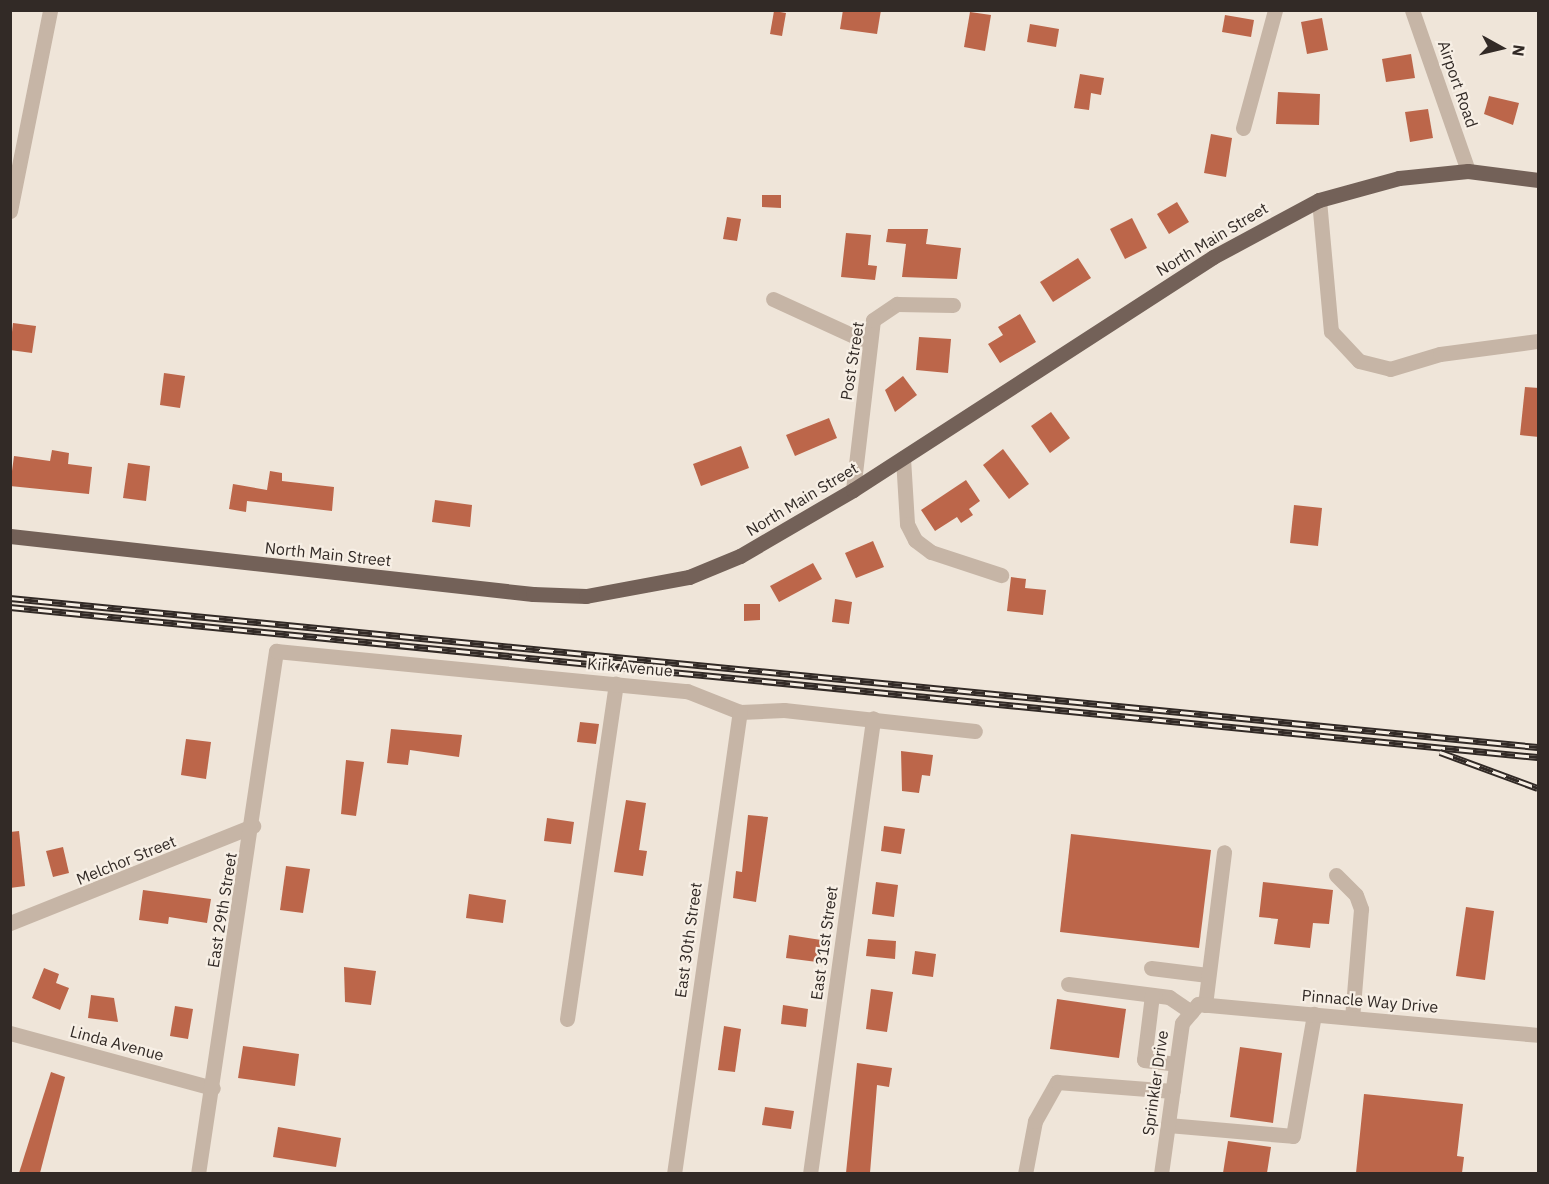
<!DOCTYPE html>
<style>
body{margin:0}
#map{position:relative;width:1549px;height:1184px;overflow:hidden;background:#efe5d9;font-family:"IBM Plex Sans",sans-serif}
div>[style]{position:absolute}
.building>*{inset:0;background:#bc664a}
.minor>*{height:15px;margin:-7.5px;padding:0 7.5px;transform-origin:7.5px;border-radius:7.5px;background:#c6b5a6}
.major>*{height:15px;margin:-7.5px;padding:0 7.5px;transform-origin:7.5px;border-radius:7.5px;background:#736158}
.rail>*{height:7px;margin-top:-3.5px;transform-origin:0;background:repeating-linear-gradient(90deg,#f7efe5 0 14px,#322a26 0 28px);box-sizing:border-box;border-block:2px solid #322a26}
span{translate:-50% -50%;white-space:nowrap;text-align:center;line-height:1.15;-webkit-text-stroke:4.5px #f7efe5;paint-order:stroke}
.street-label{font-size:16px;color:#322a26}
.frame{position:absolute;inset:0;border:12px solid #322a26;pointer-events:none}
.north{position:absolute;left:1471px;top:18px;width:60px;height:60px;-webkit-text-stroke:4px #f7efe5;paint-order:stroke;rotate:98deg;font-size:16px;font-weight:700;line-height:24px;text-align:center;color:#322a26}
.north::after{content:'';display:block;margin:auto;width:21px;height:27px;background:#322a26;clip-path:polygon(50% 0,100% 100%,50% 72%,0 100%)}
</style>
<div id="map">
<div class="building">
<div style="clip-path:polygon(843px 10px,881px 10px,877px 34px,840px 29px)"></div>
<div style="clip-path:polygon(774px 11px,786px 13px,782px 36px,770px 34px)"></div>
<div style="clip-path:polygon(970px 12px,991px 15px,985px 51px,964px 47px)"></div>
<div style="clip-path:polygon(1225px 15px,1254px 20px,1251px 37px,1222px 32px)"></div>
<div style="clip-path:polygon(1322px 18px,1328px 50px,1307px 54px,1301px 22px)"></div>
<div style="clip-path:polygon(1030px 24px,1059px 29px,1056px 47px,1027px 42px)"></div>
<div style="clip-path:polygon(1411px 54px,1415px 78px,1386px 82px,1382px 59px)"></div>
<div style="clip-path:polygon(1080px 74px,1104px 78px,1101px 95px,1091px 93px,1089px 110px,1074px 108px)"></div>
<div style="clip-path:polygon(1278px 92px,1320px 94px,1319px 125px,1276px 124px)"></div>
<div style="clip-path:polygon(1489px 96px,1519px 103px,1513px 125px,1484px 114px)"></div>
<div style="clip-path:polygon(1428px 109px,1433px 138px,1410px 142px,1405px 112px)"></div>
<div style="clip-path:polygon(1211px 134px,1232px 138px,1226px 177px,1204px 173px)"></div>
<div style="clip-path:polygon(762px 195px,781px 195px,781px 208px,762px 207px)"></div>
<div style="clip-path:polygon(1177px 202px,1189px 222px,1169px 234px,1157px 214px)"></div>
<div style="clip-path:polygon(727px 217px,741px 219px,737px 241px,723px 239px)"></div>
<div style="clip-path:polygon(1132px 218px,1147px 248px,1125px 259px,1110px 229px)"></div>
<div style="clip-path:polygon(888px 229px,928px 229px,926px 244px,961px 248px,957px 279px,902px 277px,906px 244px,886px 242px)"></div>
<div style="clip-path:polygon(846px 233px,871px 235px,868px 265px,877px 266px,875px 280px,841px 277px)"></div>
<div style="clip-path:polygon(1078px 258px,1091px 278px,1053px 302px,1040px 282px)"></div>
<div style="clip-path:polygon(1020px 314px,1036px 342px,1000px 363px,988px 344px,1003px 335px,998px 327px)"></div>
<div style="clip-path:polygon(13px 323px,36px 326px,32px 353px,10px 350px)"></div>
<div style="clip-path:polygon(919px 337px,951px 339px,948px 373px,916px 370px)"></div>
<div style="clip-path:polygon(164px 373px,185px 376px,180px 408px,160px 405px)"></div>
<div style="clip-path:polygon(903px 376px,917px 395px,895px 412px,885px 390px)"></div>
<div style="clip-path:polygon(1525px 387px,1539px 388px,1539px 437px,1520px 435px)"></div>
<div style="clip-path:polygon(1051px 412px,1070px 438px,1050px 453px,1031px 426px)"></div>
<div style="clip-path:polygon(829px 418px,837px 438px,795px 456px,786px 435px)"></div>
<div style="clip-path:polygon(741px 446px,749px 468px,701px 486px,693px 464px)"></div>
<div style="clip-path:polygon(1003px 449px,1029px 484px,1009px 499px,983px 465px)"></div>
<div style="clip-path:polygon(52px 450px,69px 453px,68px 464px,92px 467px,89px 494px,10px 486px,14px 456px,50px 461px)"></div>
<div style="clip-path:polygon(128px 463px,150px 466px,146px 501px,123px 498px)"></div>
<div style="clip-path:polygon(270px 471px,282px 473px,282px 481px,334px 487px,332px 511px,247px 501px,246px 512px,229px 509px,233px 484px,267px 490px)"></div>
<div style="clip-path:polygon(966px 480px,980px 501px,969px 509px,973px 515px,961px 523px,957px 517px,935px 531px,921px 510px)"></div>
<div style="clip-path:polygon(435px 500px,472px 505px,470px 527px,432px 522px)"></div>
<div style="clip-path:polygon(1294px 505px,1322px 508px,1318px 546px,1290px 543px)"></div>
<div style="clip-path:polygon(873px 541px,884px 567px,856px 578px,845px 553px)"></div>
<div style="clip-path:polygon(813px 563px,822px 579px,779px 602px,770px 586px)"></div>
<div style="clip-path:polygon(1011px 577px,1026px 579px,1025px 588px,1046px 590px,1043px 615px,1007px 611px)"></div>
<div style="clip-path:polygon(835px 599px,852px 602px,849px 624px,832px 622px)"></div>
<div style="clip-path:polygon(744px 604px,760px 604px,760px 620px,744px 621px)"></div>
<div style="clip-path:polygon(580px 722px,599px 724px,596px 744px,577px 742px)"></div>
<div style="clip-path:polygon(391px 729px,462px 735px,459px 757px,410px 750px,408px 765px,387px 763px)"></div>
<div style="clip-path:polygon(186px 739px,211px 742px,206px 779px,181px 775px)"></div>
<div style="clip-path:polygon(901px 751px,933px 755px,930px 776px,922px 775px,919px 793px,902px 791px)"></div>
<div style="clip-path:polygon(346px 760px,364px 762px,356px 816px,341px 814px)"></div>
<div style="clip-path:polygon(626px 800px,646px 803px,639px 850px,647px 851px,643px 876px,614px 872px)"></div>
<div style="clip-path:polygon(748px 815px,768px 817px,756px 902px,733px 898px,736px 871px,742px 872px)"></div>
<div style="clip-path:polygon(547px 818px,574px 822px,571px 844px,544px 841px)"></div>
<div style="clip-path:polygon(884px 826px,905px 829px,901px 854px,881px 851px)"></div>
<div style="clip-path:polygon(19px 831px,25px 886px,10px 888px,10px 832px)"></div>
<div style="clip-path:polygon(1071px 834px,1211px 850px,1199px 948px,1060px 932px)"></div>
<div style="clip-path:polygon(63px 847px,69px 873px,53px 877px,46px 851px)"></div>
<div style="clip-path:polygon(286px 866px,310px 869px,303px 913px,280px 910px)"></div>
<div style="clip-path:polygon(876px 882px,898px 885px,894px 917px,872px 914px)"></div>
<div style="clip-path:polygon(1263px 882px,1333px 890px,1329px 924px,1313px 923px,1310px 948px,1274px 944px,1278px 919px,1259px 917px)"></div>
<div style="clip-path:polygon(143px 890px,211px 899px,207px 923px,169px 917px,168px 924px,139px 920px)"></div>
<div style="clip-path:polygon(469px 894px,506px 900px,503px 923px,466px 918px)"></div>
<div style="clip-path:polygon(1466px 907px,1494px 911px,1485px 980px,1456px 976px)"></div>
<div style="clip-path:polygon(789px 935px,821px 940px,817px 962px,786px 958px)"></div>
<div style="clip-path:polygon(868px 939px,896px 941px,895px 959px,866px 956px)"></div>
<div style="clip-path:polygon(915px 951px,936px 954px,933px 977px,912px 974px)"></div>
<div style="clip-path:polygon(344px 967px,376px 971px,371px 1005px,345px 1002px)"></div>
<div style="clip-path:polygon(44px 968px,59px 974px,56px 983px,69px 988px,60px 1010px,32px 998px)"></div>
<div style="clip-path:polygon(871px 989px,893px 992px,887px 1032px,866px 1029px)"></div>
<div style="clip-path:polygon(91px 995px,114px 998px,118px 1022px,88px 1018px)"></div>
<div style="clip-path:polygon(1057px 999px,1126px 1009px,1119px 1058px,1050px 1049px)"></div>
<div style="clip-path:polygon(783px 1005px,808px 1009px,806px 1027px,781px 1024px)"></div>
<div style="clip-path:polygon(175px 1006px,193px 1009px,188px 1039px,170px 1036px)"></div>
<div style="clip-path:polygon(724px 1026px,741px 1029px,735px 1072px,718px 1070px)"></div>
<div style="clip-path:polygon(243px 1046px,299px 1054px,295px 1086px,238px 1078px)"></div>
<div style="clip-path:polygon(1240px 1047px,1282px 1053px,1273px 1123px,1230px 1117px)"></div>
<div style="clip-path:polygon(857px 1063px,892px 1068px,889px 1087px,877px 1085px,870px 1173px,846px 1173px)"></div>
<div style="clip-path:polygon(51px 1072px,65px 1077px,40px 1173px,19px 1173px)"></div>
<div style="clip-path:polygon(1364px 1094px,1463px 1104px,1457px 1156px,1464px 1157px,1462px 1173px,1356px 1173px)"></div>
<div style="clip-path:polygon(765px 1107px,794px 1111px,791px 1129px,762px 1125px)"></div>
<div style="clip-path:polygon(278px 1127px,341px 1138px,336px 1167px,273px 1157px)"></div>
<div style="clip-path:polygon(1228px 1141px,1271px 1147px,1267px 1173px,1223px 1173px)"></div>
</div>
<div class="minor">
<div style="left:1412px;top:10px;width:170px;rotate:70.8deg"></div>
<div style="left:1243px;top:128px;width:122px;rotate:-74.8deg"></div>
<div style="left:1319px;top:200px;width:132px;rotate:84.8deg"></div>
<div style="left:1331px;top:331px;width:41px;rotate:47deg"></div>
<div style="left:1359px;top:361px;width:32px;rotate:14deg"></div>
<div style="left:1390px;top:369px;width:52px;rotate:-16.7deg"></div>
<div style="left:1440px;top:354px;width:99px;rotate:-7.6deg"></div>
<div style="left:10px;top:211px;width:205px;rotate:-78.7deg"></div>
<div style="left:773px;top:299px;width:106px;rotate:24.6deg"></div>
<div style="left:903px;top:458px;width:66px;rotate:86.5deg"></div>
<div style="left:907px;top:524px;width:18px;rotate:63deg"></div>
<div style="left:915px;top:540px;width:20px;rotate:37deg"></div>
<div style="left:931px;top:552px;width:74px;rotate:18.2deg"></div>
<div style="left:853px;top:490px;width:171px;rotate:-83.3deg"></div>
<div style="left:873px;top:320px;width:29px;rotate:-34deg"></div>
<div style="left:897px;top:304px;width:56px;rotate:1deg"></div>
<div style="left:1336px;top:875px;width:28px;rotate:45deg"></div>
<div style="left:1356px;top:895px;width:15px;rotate:70deg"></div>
<div style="left:1361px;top:909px;width:109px;rotate:94.7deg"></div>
<div style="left:10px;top:923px;width:262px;rotate:-21.8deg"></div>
<div style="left:1151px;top:968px;width:57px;rotate:7deg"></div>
<div style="left:1068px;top:984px;width:102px;rotate:7.3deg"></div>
<div style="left:1169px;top:997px;width:27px;rotate:34deg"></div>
<div style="left:1152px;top:995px;width:65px;rotate:97deg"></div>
<div style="left:1144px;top:1060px;width:32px;rotate:7deg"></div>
<div style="left:1205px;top:1005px;width:154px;rotate:-82.9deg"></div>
<div style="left:567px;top:1019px;width:339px;rotate:-81.7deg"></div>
<div style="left:10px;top:1033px;width:210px;rotate:15.2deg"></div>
<div style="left:1168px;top:1125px;width:125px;rotate:5deg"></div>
<div style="left:1293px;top:1136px;width:124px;rotate:-80.2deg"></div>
<div style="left:198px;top:1174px;width:529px;rotate:-81.52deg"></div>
<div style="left:276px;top:651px;width:413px;rotate:5.6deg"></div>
<div style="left:687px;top:691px;width:57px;rotate:21.6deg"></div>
<div style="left:740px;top:712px;width:44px;rotate:-2.6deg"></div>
<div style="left:784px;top:710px;width:192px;rotate:6.3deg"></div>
<div style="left:674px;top:1174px;width:467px;rotate:-81.9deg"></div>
<div style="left:810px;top:1174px;width:460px;rotate:-82.1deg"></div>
<div style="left:1025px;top:1174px;width:54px;rotate:-79.3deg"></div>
<div style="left:1035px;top:1121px;width:45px;rotate:-60.6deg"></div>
<div style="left:1057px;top:1082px;width:116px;rotate:4.4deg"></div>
<div style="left:1161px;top:1174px;width:152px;rotate:-82.1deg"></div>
<div style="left:1182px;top:1023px;width:25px;rotate:-50deg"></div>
<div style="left:1198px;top:1004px;width:341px;rotate:5.2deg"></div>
</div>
<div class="major">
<div style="left:10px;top:536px;width:526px;rotate:6.33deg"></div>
<div style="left:533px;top:594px;width:53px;rotate:2.2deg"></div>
<div style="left:586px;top:596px;width:105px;rotate:-10.5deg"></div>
<div style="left:689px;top:577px;width:55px;rotate:-22.4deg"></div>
<div style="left:740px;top:556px;width:131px;rotate:-30.3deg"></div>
<div style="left:853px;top:490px;width:429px;rotate:-32.9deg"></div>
<div style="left:1213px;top:257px;width:120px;rotate:-28.3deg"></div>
<div style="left:1319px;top:200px;width:83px;rotate:-15.4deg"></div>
<div style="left:1399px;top:178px;width:69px;rotate:-5.8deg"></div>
<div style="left:1468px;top:171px;width:71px;rotate:7.3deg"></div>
</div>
<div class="rail">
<div style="left:10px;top:598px;width:1535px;rotate:5.57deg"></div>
<div style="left:10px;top:607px;width:1535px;rotate:5.61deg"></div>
<div style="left:1440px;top:752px;width:104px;rotate:20.2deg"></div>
</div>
<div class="street-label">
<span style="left:1458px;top:84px;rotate:71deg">Airport Road</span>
<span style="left:1212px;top:239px;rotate:-31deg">North Main Street</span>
<span style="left:852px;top:361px;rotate:-81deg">Post Street</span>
<span style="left:802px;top:499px;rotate:-31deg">North Main Street</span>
<span style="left:328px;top:554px;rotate:6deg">North Main Street</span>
<span style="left:630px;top:667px;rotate:5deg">Kirk Avenue</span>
<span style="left:126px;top:860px;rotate:-22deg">Melchor Street</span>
<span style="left:222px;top:910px;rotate:-81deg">East 29th Street</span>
<span style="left:688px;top:940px;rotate:-82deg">East 30th Street</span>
<span style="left:824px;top:943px;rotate:-82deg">East 31st Street</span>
<span style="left:1370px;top:1001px;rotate:5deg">Pinnacle Way Drive</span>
<span style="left:117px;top:1043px;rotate:15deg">Linda Avenue</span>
<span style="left:1155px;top:1083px;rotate:-82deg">Sprinkler Drive</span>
</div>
<div class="frame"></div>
<div class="north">N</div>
</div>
